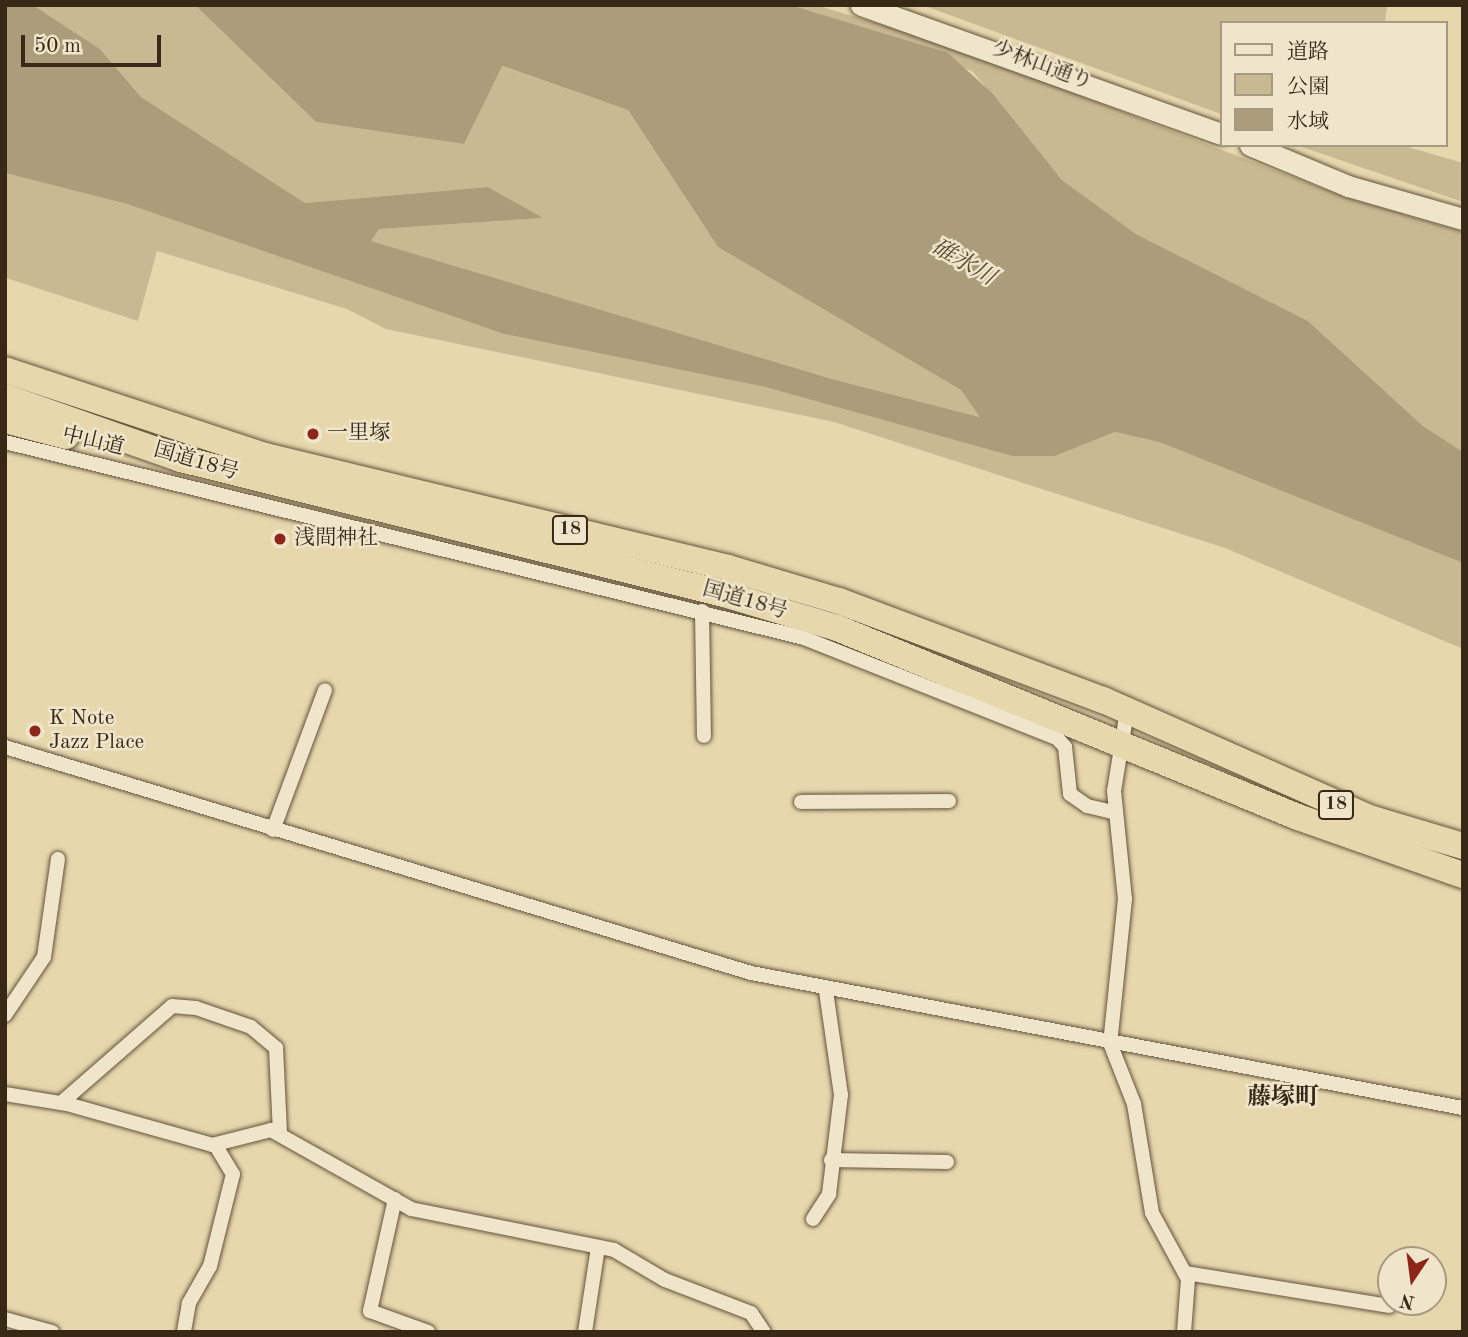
<!DOCTYPE html>
<meta charset="utf-8">
<style>
body{margin:0}
#map{position:relative;width:1468px;height:1337px;overflow:hidden;background:#e7d7ad;font-family:"Old Standard TT","Noto Serif JP",serif}
div>[style]{position:absolute}
.green>*{inset:0;background:#c9b993}
.water>*{inset:0;background:#ab9c7a}
.roads{filter:drop-shadow(0 0 2px #63543c) drop-shadow(0 0 2px #63543c)}
.street>*{height:14px;margin:-7px;padding:0 7px;transform-origin:7px;border-radius:7px;background:#efe5ca}
.secondary>*{height:21px;margin:-10.5px;padding:0 10.5px;transform-origin:10.5px;border-radius:10.5px;background:#efe5ca}
.highway>*{height:26px;margin:-13px;padding:0 13px;transform-origin:13px;border-radius:13px;background:#e7d7ad}
.dots>*{width:19px;height:19px;translate:-50% -50%;box-sizing:border-box;border:4px solid #efe5ca;border-radius:50%}
span{translate:-50% -50%;white-space:nowrap;text-align:center;line-height:1.15;-webkit-text-stroke:5px #efe5ca;paint-order:stroke}
.shield-label span{padding:2px 5px;background:#efe5ca;border:2px solid;border-radius:5px;-webkit-text-stroke-width:0}
.shield-label{font-size:19px;color:#372916;font-weight:700}
.street-label{font-size:21px;color:#372916}
.poi-label{font-size:21px;color:#372916}
.left{translate:0 -50%;text-align:left}
.water-label{font-size:23px;color:#5a4c34;font-style:italic}
.quarter-label{font-size:24px;color:#372916;font-weight:700}
.frame{position:absolute;inset:0;border:7px solid #372916;pointer-events:none}
.legend{position:absolute;left:1220px;top:21px;width:228px;height:126px;box-sizing:border-box;background:#efe5ca;border:2px solid #a59a82;margin:0;padding:9px 12px;list-style:none;font-size:21px;color:#372916}
.legend li{display:flex;align-items:center;gap:14px;height:35px}
.legend b{width:35px;border:2px solid #a59a82}
.north{position:absolute;left:1377px;top:1246px;width:70px;height:70px;box-sizing:border-box;background:#efe5ca;border:2px solid #a59a82;border-radius:50%;rotate:193deg;font-size:19px;font-weight:700;line-height:28px;text-align:center;color:#372916}
.north::after{content:'';display:block;margin:auto;width:24px;height:32px;background:#8f2418;clip-path:polygon(50% 0,100% 100%,50% 72%,0 100%)}
.scale{position:absolute;left:21px;top:35px;width:140px;height:32px;box-sizing:border-box;border:4px solid #372916;border-top:0;padding-left:9px;font-size:21px;line-height:24px;white-space:nowrap;color:#372916;-webkit-text-stroke:5px #efe5ca;paint-order:stroke}
</style>
<div id="map">
<div class="green">
<div style="clip-path:polygon(33px 5px,195px 5px,316px 122px,464px 144px,501px 66px,628px 110px,718px 247px,961px 390px,981px 417px,832px 379px,370px 241px,379px 229px,542px 218px,488px 187px,305px 203px,141px 97px,100px 49px)"></div>
<div style="clip-path:polygon(790px 5px,816px 5px,951px 46px,1344px 197px,1463px 232px,1463px 452px,1423px 426px,1308px 321px,1136px 234px,1062px 180px,972px 71px)"></div>
<div style="clip-path:polygon(922px 5px,1387px 5px,1385px 23px,1221px 23px,1221px 114px)"></div>
<div style="clip-path:polygon(1296px 145px,1401px 145px,1463px 163px,1463px 202px)"></div>
<div style="clip-path:polygon(5px 173px,127px 204px,504px 334px,765px 387px,1012px 456px,1055px 456px,1115px 432px,1159px 442px,1463px 563px,1463px 649px,1225px 548px,834px 422px,386px 329px,347px 309px,157px 251px,138px 321px,6px 278px)"></div>
</div>
<div class="water">
<div style="clip-path:polygon(5px 5px,33px 5px,100px 49px,141px 97px,305px 203px,488px 187px,543px 218px,379px 229px,371px 241px,832px 379px,980px 417px,961px 390px,718px 247px,628px 110px,502px 66px,464px 144px,316px 122px,195px 5px,790px 5px,948px 53px,993px 94px,1062px 180px,1136px 234px,1308px 321px,1423px 426px,1463px 452px,1463px 563px,1159px 442px,1115px 432px,1055px 456px,1012px 456px,765px 387px,504px 334px,127px 204px,5px 173px)"></div>
</div>
<div class="roads">
<div class="street">
<div style="left:5px;top:442px;width:823px;rotate:13.78deg"></div>
<div style="left:804px;top:638px;width:272px;rotate:21.6deg"></div>
<div style="left:1057px;top:738px;width:12px;rotate:48deg"></div>
<div style="left:1065px;top:747px;width:47px;rotate:83.9deg"></div>
<div style="left:1070px;top:794px;width:21px;rotate:35deg"></div>
<div style="left:1087px;top:806px;width:27px;rotate:13deg"></div>
<div style="left:702px;top:611px;width:125px;rotate:89.1deg"></div>
<div style="left:1127px;top:711px;width:81px;rotate:99.2deg"></div>
<div style="left:1114px;top:791px;width:109px;rotate:84.2deg"></div>
<div style="left:1125px;top:899px;width:145px;rotate:95.9deg"></div>
<div style="left:1110px;top:1043px;width:66px;rotate:68.5deg"></div>
<div style="left:1134px;top:1104px;width:110px;rotate:80.6deg"></div>
<div style="left:1152px;top:1213px;width:75px;rotate:61.4deg"></div>
<div style="left:1188px;top:1279px;width:53px;rotate:94.3deg"></div>
<div style="left:5px;top:747px;width:779px;rotate:16.85deg"></div>
<div style="left:751px;top:973px;width:725px;rotate:10.74deg"></div>
<div style="left:801px;top:802px;width:148px;rotate:-0.4deg"></div>
<div style="left:273px;top:830px;width:149px;rotate:-69.6deg"></div>
<div style="left:5px;top:1015px;width:70px;rotate:-56.1deg"></div>
<div style="left:44px;top:957px;width:99px;rotate:-81.9deg"></div>
<div style="left:5px;top:1094px;width:63px;rotate:9.2deg"></div>
<div style="left:67px;top:1104px;width:155px;rotate:15.7deg"></div>
<div style="left:216px;top:1146px;width:33px;rotate:59deg"></div>
<div style="left:233px;top:1174px;width:95px;rotate:104deg"></div>
<div style="left:210px;top:1266px;width:43px;rotate:119.6deg"></div>
<div style="left:189px;top:1303px;width:29px;rotate:100deg"></div>
<div style="left:61px;top:1103px;width:147px;rotate:-41.1deg"></div>
<div style="left:172px;top:1006px;width:24px;rotate:5deg"></div>
<div style="left:196px;top:1008px;width:58px;rotate:19.1deg"></div>
<div style="left:251px;top:1027px;width:33px;rotate:40deg"></div>
<div style="left:276px;top:1048px;width:85px;rotate:87.3deg"></div>
<div style="left:212px;top:1145px;width:61px;rotate:-14.3deg"></div>
<div style="left:271px;top:1130px;width:161px;rotate:29.4deg"></div>
<div style="left:411px;top:1209px;width:207px;rotate:11.4deg"></div>
<div style="left:614px;top:1250px;width:59px;rotate:30.5deg"></div>
<div style="left:665px;top:1280px;width:92px;rotate:21deg"></div>
<div style="left:751px;top:1313px;width:23px;rotate:56deg"></div>
<div style="left:831px;top:1160px;width:116px;rotate:1deg"></div>
<div style="left:395px;top:1199px;width:115px;rotate:102.6deg"></div>
<div style="left:370px;top:1311px;width:62px;rotate:19.9deg"></div>
<div style="left:813px;top:1219px;width:30px;rotate:-57deg"></div>
<div style="left:829px;top:1194px;width:100px;rotate:-83.1deg"></div>
<div style="left:841px;top:1095px;width:105px;rotate:-98.2deg"></div>
<div style="left:1186px;top:1273px;width:206px;rotate:9.2deg"></div>
<div style="left:5px;top:1319px;width:49px;rotate:15.5deg"></div>
<div style="left:585px;top:1332px;width:86px;rotate:-81.3deg"></div>
</div>
<div class="secondary">
<div style="left:861px;top:5px;width:382px;rotate:19.7deg"></div>
<div style="left:1250px;top:145px;width:106px;rotate:22.7deg"></div>
<div style="left:1348px;top:186px;width:120px;rotate:16deg"></div>
</div>
<div class="highway">
<div style="left:5px;top:370px;width:274px;rotate:18.3deg"></div>
<div style="left:265px;top:456px;width:476px;rotate:13.6deg"></div>
<div style="left:728px;top:568px;width:116px;rotate:16.6deg"></div>
<div style="left:839px;top:601px;width:282px;rotate:20.6deg"></div>
<div style="left:1103px;top:700px;width:291px;rotate:23.9deg"></div>
<div style="left:1369px;top:818px;width:98px;rotate:16.6deg"></div>
<div style="left:5px;top:397px;width:187px;rotate:19.4deg"></div>
<div style="left:181px;top:459px;width:560px;rotate:13.96deg"></div>
<div style="left:724px;top:594px;width:118px;rotate:16.7deg"></div>
<div style="left:837px;top:628px;width:498px;rotate:22.3deg"></div>
<div style="left:1298px;top:817px;width:175px;rotate:19.4deg"></div>
<div style="left:5px;top:420px;width:63px;rotate:14.7deg"></div>
</div>
</div>
<div class="dots">
<div style="left:313px;top:434px;background:#8f2418"></div>
<div style="left:280px;top:539px;background:#8f2418"></div>
<div style="left:35px;top:731px;background:#8f2418"></div>
</div>
<div class="shield-label">
<span style="left:570px;top:530px">18</span>
<span style="left:1336px;top:805px">18</span>
</div>
<div class="street-label">
<span style="left:1042px;top:66px;rotate:20deg">少林山通り</span>
<span style="left:93px;top:442px;rotate:13deg">中山道</span>
<span style="left:196px;top:462px;rotate:16deg">国道18号</span>
<span style="left:745px;top:601px;rotate:16deg">国道18号</span>
</div>
<div class="poi-label">
<span class="left" style="left:327px;top:434px">一里塚</span>
<span class="left" style="left:294px;top:539px">浅間神社</span>
<span class="left" style="left:49px;top:731px">K Note<br>Jazz Place</span>
</div>
<div class="water-label">
<span style="left:963px;top:263px;rotate:30deg">碓氷川</span>
</div>
<div class="quarter-label">
<span style="left:1283px;top:1099px">藤塚町</span>
</div>
<div class="frame"></div>
<ul class="legend">
<li><b style="height:9px;background:#efe5ca"></b>道路</li>
<li><b style="height:19px;background:#c9b993"></b>公園</li>
<li><b style="height:19px;background:#ab9c7a"></b>水域</li>
</ul>
<div class="north">N</div>
<div class="scale">50 m</div>
</div>
